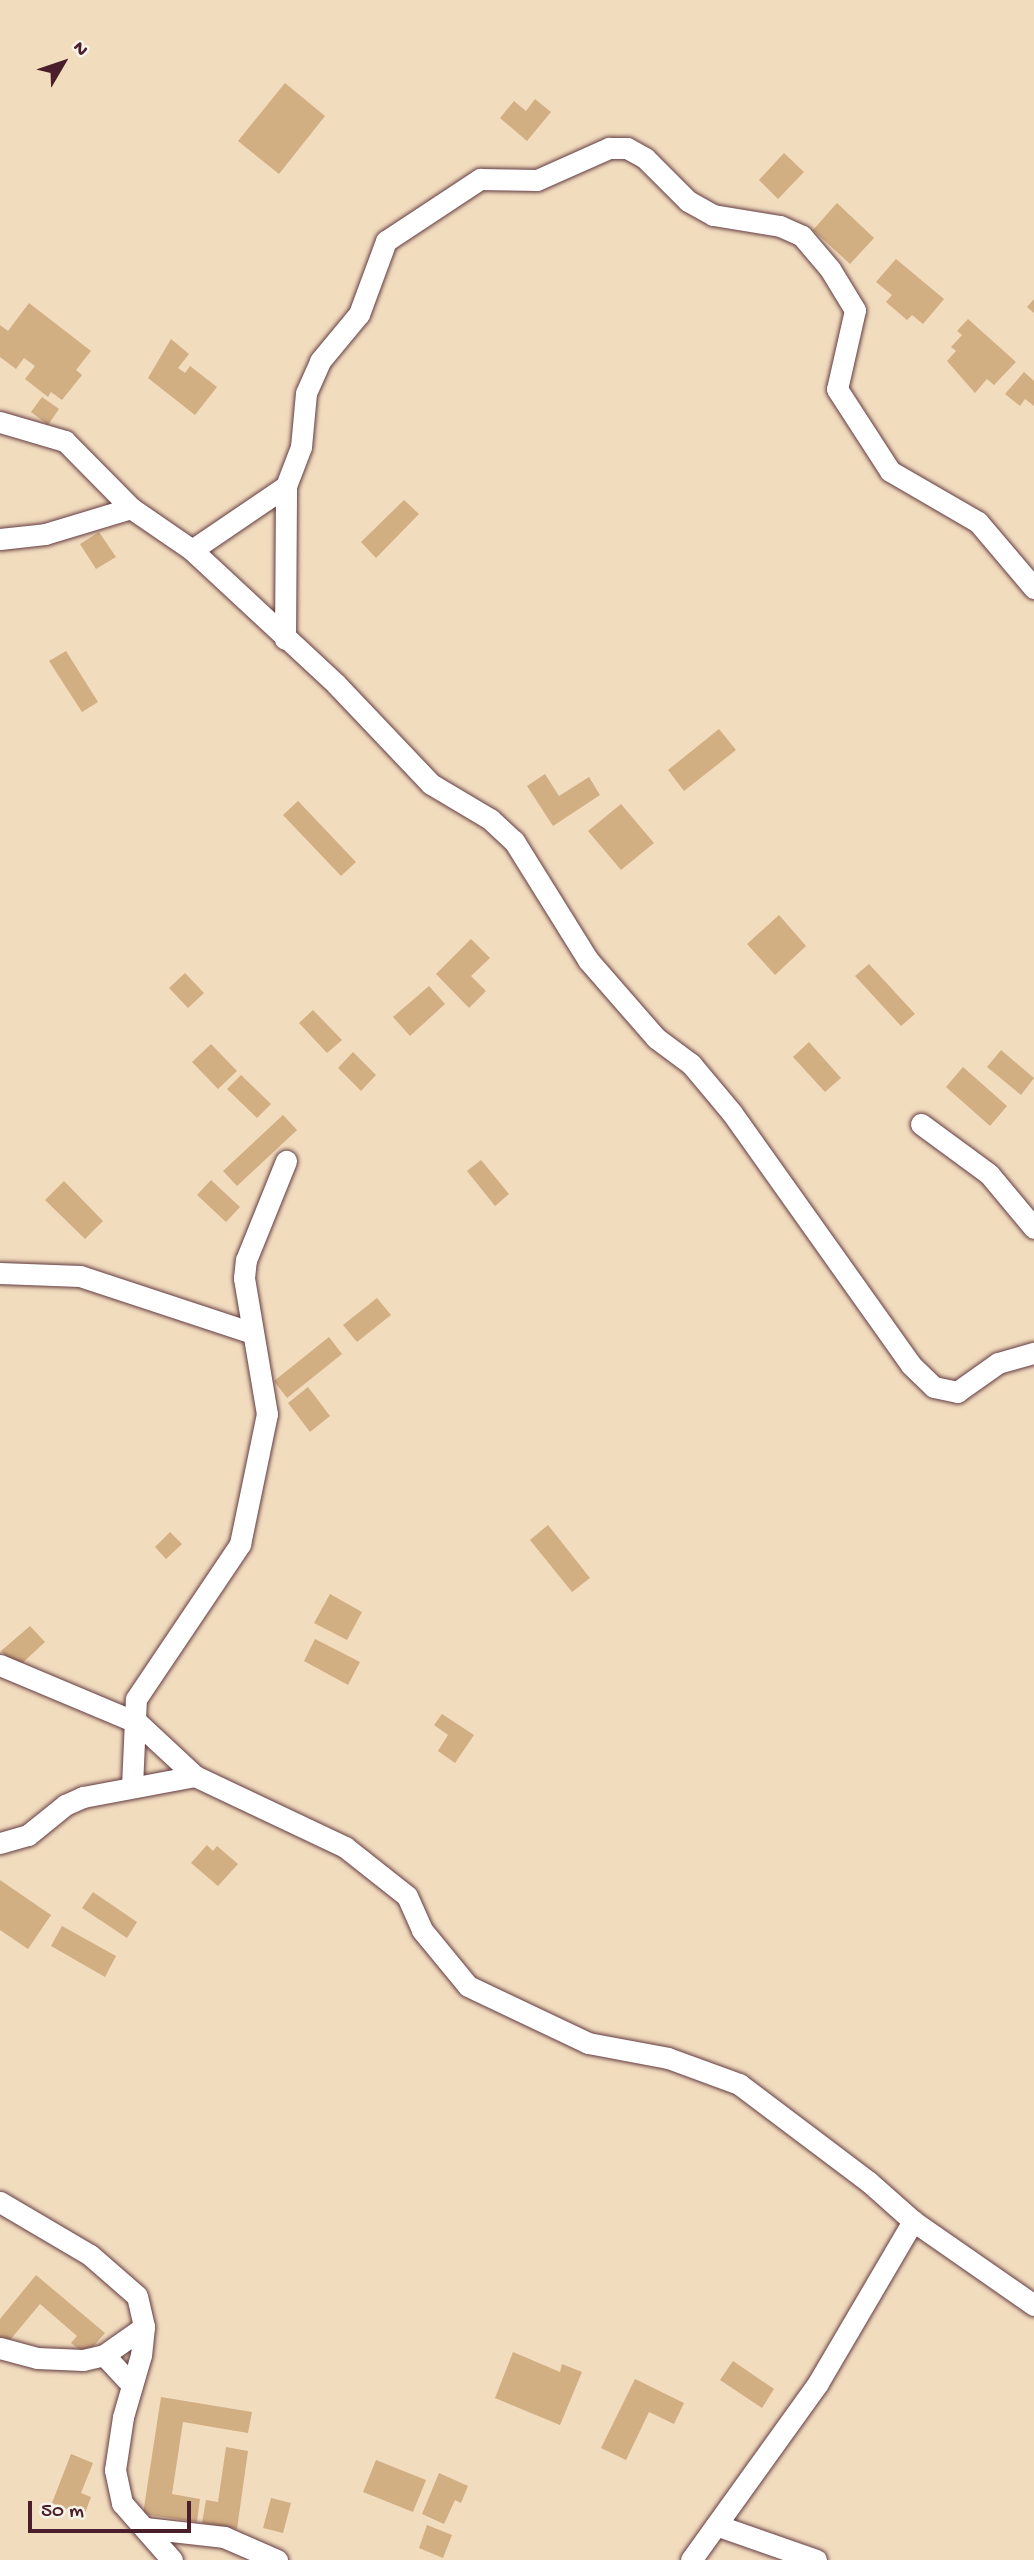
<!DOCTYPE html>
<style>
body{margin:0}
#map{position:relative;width:1034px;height:2560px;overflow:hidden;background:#f2dcbe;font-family:"Gochi Hand",sans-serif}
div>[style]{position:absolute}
.building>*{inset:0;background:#d2ae83}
.roads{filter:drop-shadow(0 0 2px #633b41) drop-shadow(0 0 2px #633b41)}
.minor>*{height:21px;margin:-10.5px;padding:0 10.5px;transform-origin:10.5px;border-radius:10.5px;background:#fff}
span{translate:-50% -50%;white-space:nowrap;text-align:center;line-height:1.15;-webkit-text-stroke:7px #f7f3e8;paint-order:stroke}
.north{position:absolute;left:28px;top:28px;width:70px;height:70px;-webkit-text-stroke:5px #f7f3e8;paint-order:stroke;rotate:51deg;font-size:19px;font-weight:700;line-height:28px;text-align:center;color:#4a1f2b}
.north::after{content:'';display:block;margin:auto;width:24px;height:32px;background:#4a1f2b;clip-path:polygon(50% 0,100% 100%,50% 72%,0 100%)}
.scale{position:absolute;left:28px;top:2501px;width:163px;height:32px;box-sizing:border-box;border:4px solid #4a1f2b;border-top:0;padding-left:9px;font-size:21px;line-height:24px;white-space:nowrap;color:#4a1f2b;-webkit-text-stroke:5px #f7f3e8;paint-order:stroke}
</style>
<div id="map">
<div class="building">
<div style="clip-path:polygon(285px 83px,325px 116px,279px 174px,238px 141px)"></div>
<div style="clip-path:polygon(535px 99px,551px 112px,527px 141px,500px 118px,514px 101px,526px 111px)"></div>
<div style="clip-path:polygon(784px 153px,804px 172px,778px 199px,759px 180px)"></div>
<div style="clip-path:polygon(837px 203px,874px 238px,850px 264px,813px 230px)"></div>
<div style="clip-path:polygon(896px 259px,944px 299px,923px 324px,912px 315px,907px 320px,886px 302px,892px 295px,876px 282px)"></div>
<div style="clip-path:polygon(1034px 299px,1034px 313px,1027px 307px)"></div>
<div style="clip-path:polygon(29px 303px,91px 351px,76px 370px,82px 375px,62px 400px,51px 392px,48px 397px,25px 379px,35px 366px,24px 358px,16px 369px,0 357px,0 325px,8px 331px)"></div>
<div style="clip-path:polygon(968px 319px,1016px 362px,994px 385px,987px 379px,975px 393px,947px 361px,956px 351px,951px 347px,962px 335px,957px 331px)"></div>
<div style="clip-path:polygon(171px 339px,189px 354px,178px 368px,185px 373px,190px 366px,217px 387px,195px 415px,148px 378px)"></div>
<div style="clip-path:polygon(1024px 372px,1034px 381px,1034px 406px,1025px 399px,1020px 406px,1005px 394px)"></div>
<div style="clip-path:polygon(42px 397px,59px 409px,48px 425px,31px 412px)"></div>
<div style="clip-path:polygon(404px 500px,419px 514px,376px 558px,361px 542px)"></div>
<div style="clip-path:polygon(99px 532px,116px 557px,96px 569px,80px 544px)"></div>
<div style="clip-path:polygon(66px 651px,98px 702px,82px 712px,49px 661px)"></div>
<div style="clip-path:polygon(719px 729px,736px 750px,684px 791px,668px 770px)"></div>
<div style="clip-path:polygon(545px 774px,559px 796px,589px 777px,600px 795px,553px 826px,527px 786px)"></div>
<div style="clip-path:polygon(298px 801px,356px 862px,341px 876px,283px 815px)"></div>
<div style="clip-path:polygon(621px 804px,654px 843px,621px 870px,588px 831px)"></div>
<div style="clip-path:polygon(779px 915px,806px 946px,775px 975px,747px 944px)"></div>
<div style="clip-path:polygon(471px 939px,490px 958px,471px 976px,486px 991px,469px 1008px,436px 974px)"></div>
<div style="clip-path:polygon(869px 964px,915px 1014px,901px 1026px,855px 976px)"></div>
<div style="clip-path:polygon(185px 973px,204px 993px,188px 1008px,169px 988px)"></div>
<div style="clip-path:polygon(429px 986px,445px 1004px,410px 1036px,393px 1017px)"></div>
<div style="clip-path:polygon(313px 1010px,342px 1040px,327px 1053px,299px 1023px)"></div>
<div style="clip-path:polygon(809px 1042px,841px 1078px,825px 1092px,793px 1057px)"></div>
<div style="clip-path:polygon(211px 1044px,237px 1071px,218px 1089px,192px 1062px)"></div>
<div style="clip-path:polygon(1001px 1050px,1034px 1078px,1021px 1095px,987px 1067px)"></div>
<div style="clip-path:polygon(353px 1052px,376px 1075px,361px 1091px,338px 1068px)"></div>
<div style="clip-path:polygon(963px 1067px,1007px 1106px,990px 1126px,946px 1087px)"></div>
<div style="clip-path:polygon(241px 1075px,271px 1104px,257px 1118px,227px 1089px)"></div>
<div style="clip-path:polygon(283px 1115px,297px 1130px,237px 1186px,223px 1171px)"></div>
<div style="clip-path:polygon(481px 1160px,509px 1194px,495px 1206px,467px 1171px)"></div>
<div style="clip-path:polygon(211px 1180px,240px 1207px,226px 1222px,197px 1195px)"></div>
<div style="clip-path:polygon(64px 1181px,103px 1221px,85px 1239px,45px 1200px)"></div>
<div style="clip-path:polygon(377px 1298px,391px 1315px,357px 1342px,343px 1325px)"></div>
<div style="clip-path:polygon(329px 1337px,342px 1354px,287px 1398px,274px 1381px)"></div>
<div style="clip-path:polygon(308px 1387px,330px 1416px,310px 1432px,288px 1403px)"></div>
<div style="clip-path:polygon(548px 1525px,590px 1578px,572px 1592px,530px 1540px)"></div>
<div style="clip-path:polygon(170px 1532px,182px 1544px,166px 1559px,155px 1547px)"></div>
<div style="clip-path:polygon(330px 1594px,362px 1612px,347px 1640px,314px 1623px)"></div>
<div style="clip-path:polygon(30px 1626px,45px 1642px,17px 1668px,1px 1651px)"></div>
<div style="clip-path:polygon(315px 1639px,360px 1662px,348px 1685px,304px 1661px)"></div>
<div style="clip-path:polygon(442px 1714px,474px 1735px,455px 1763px,438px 1751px,448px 1735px,434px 1725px)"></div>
<div style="clip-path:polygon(207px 1845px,213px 1851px,217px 1846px,238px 1864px,218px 1886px,191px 1863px)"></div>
<div style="clip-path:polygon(0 1880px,51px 1915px,28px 1949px,0 1930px)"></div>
<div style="clip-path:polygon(93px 1892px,137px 1922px,127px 1938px,82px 1908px)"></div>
<div style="clip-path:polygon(62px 1926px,116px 1956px,105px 1977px,51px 1946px)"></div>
<div style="clip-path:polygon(36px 2275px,105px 2333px,86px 2355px,71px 2343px,77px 2336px,40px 2304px,5px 2346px,0 2342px,0 2319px)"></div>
<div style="clip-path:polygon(513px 2352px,560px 2372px,562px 2364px,582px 2372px,560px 2425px,495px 2398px)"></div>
<div style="clip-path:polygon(733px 2361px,774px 2389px,762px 2408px,720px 2380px)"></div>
<div style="clip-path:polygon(635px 2379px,684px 2403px,674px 2424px,649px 2412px,626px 2460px,601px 2448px)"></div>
<div style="clip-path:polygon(161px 2397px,252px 2412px,248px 2433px,183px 2422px,172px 2494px,200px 2499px,197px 2522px,143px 2514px)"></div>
<div style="clip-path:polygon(226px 2447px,248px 2451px,237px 2529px,202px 2523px,206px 2500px,218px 2502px)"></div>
<div style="clip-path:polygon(71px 2454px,93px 2463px,81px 2493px,91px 2497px,84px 2516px,52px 2503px)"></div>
<div style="clip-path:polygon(376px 2460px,426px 2480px,413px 2512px,363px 2492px)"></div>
<div style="clip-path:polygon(439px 2473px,468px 2486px,461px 2503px,455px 2500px,444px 2524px,422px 2514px)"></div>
<div style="clip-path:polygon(271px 2498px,291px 2503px,283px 2533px,263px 2528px)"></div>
<div style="clip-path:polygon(427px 2525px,452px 2535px,443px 2558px,419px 2548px)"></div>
</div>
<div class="roads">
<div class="minor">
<div style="left:0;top:422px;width:68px;rotate:16.3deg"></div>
<div style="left:65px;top:441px;width:94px;rotate:45.4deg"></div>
<div style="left:131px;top:508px;width:74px;rotate:34.5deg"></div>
<div style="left:192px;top:550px;width:197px;rotate:42.9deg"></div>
<div style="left:336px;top:684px;width:138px;rotate:46.5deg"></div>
<div style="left:431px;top:784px;width:69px;rotate:30.7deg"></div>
<div style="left:490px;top:819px;width:33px;rotate:43deg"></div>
<div style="left:514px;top:841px;width:140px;rotate:58.1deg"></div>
<div style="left:588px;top:960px;width:103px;rotate:48.9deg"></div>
<div style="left:656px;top:1038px;width:44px;rotate:36.6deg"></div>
<div style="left:691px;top:1064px;width:64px;rotate:50.1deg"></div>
<div style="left:732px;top:1113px;width:309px;rotate:54.6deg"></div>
<div style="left:911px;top:1365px;width:32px;rotate:44deg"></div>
<div style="left:934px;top:1387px;width:24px;rotate:12deg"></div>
<div style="left:957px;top:1392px;width:50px;rotate:-35.3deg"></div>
<div style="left:998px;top:1363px;width:37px;rotate:-16deg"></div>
<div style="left:0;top:539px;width:45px;rotate:-6.3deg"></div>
<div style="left:45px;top:534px;width:90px;rotate:-16.8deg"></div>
<div style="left:192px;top:550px;width:114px;rotate:-34.2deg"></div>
<div style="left:285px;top:639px;width:153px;rotate:-89.6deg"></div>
<div style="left:286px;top:486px;width:42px;rotate:-69deg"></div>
<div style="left:301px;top:447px;width:54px;rotate:-84.7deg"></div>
<div style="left:306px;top:393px;width:35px;rotate:-66deg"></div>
<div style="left:320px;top:361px;width:61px;rotate:-50.3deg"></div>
<div style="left:359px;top:314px;width:78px;rotate:-69.7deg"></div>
<div style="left:386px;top:241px;width:113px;rotate:-33.4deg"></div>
<div style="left:480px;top:179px;width:57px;rotate:1deg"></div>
<div style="left:537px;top:180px;width:79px;rotate:-24deg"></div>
<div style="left:609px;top:148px;width:18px"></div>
<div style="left:627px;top:148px;width:21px;rotate:29deg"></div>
<div style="left:645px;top:158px;width:61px;rotate:45deg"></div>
<div style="left:688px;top:201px;width:29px;rotate:29deg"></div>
<div style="left:713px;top:215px;width:68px;rotate:9.3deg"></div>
<div style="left:780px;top:226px;width:24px;rotate:24deg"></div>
<div style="left:802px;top:236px;width:43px;rotate:49.7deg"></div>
<div style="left:830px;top:269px;width:48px;rotate:58.6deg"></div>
<div style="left:855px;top:310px;width:81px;rotate:102.8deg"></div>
<div style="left:837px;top:389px;width:98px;rotate:57.1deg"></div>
<div style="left:890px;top:471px;width:102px;rotate:30.1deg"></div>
<div style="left:978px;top:522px;width:87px;rotate:49.7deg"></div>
<div style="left:921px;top:1124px;width:84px;rotate:36.3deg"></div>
<div style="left:989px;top:1174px;width:70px;rotate:50.2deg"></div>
<div style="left:0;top:1273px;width:80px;rotate:2.1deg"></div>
<div style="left:80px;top:1276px;width:181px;rotate:18.3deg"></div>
<div style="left:0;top:1665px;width:150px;rotate:22.8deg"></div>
<div style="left:138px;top:1723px;width:78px;rotate:42.9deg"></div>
<div style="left:195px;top:1776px;width:166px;rotate:25.3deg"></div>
<div style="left:345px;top:1847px;width:79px;rotate:38.3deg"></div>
<div style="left:407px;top:1896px;width:37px;rotate:66deg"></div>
<div style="left:422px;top:1930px;width:72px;rotate:50.6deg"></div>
<div style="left:468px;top:1986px;width:133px;rotate:25.4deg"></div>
<div style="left:588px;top:2043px;width:81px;rotate:10.6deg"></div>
<div style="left:668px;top:2058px;width:76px;rotate:20.1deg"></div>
<div style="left:739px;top:2084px;width:163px;rotate:37deg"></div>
<div style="left:869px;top:2182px;width:59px;rotate:41.6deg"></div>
<div style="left:913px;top:2221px;width:147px;rotate:34.8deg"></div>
<div style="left:132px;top:1786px;width:87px;rotate:-87.4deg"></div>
<div style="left:136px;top:1699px;width:187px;rotate:-56.1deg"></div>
<div style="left:240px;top:1544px;width:133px;rotate:-78.3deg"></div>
<div style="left:267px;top:1414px;width:138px;rotate:-99.6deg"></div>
<div style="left:244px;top:1278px;width:18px;rotate:-84deg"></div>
<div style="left:246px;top:1260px;width:107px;rotate:-68deg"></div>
<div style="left:0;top:1843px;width:29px;rotate:-16deg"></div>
<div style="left:28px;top:1835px;width:48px;rotate:-39deg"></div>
<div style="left:65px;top:1805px;width:20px;rotate:-24deg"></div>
<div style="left:83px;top:1797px;width:114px;rotate:-10.6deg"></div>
<div style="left:0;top:2202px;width:104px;rotate:30.5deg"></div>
<div style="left:90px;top:2255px;width:62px;rotate:41.1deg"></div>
<div style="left:137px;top:2296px;width:32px;rotate:77deg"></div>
<div style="left:144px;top:2327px;width:28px;rotate:96deg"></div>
<div style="left:141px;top:2355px;width:65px;rotate:106.2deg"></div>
<div style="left:123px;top:2417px;width:54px;rotate:98.6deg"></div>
<div style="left:115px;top:2470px;width:34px;rotate:78deg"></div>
<div style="left:122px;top:2503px;width:76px;rotate:48.7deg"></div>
<div style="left:0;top:2348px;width:38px;rotate:15deg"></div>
<div style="left:37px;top:2358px;width:46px;rotate:2.5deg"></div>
<div style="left:83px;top:2360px;width:22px;rotate:-13deg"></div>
<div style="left:104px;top:2355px;width:49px;rotate:-35deg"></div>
<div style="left:104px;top:2355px;width:41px;rotate:47deg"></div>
<div style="left:716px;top:2525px;width:106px;rotate:19.3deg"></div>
<div style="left:145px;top:2528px;width:80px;rotate:6.5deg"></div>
<div style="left:224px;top:2537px;width:58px;rotate:23.5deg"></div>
<div style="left:691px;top:2560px;width:218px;rotate:-54.3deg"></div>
<div style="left:818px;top:2383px;width:188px;rotate:-59.6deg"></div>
</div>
</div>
<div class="north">N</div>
<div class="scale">50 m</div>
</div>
